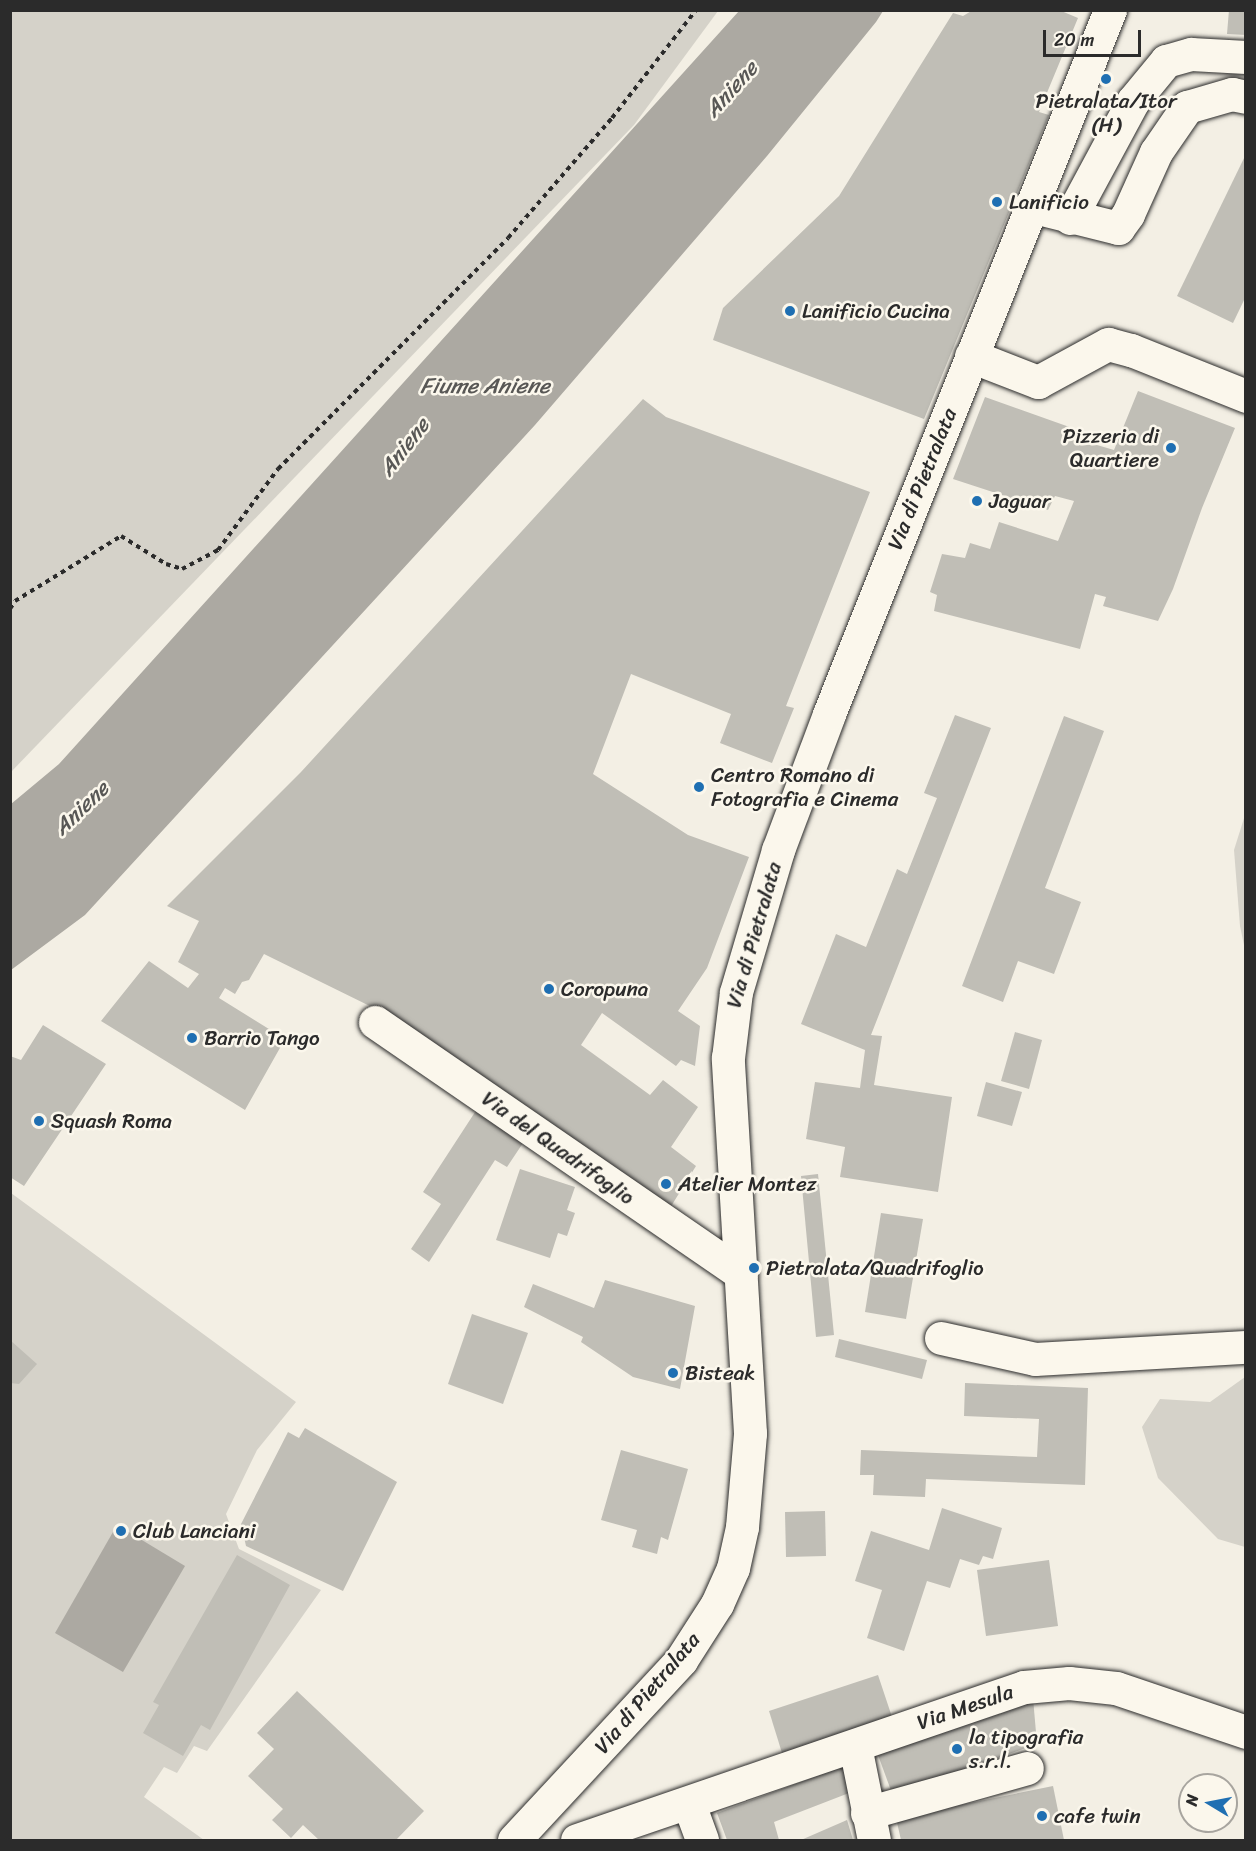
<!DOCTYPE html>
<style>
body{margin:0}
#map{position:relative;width:1256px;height:1851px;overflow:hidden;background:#f3efe4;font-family:Sriracha,sans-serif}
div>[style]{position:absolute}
.green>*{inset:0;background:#d5d2c9}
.water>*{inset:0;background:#aca9a2}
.building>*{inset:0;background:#c0beb6}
.path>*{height:4px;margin-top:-2px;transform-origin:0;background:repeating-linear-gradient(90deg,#2b2b2b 0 4.5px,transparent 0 9px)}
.roads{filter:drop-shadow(0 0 2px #2b2b2b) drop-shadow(0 0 2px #2b2b2b)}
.minor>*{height:33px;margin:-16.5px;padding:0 16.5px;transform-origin:16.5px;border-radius:16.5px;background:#fbf7ec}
.dots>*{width:16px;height:16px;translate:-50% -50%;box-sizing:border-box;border:3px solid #fbf7ec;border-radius:50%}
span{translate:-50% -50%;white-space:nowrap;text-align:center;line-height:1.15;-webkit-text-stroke:5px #fbf7ec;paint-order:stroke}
.poi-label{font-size:21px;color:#2b2b2b}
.left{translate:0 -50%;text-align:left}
.right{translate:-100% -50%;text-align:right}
.street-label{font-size:21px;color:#2b2b2b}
.water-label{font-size:22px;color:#585755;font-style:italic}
.frame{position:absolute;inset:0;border:12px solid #2b2b2b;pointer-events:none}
.north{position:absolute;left:1178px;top:1773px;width:60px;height:60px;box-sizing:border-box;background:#fbf7ec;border:2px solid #a8a59f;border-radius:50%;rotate:280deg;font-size:16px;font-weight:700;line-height:24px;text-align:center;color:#2b2b2b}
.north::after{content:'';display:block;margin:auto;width:21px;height:27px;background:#1f6fb2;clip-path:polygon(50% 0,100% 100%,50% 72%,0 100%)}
.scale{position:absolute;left:1043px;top:30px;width:98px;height:27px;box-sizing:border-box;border:3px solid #2b2b2b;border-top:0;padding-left:8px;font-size:18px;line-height:21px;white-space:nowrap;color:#2b2b2b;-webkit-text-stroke:4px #fbf7ec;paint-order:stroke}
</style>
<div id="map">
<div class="green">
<div style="clip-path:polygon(11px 10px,718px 11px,634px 125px,11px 772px)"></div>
<div style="clip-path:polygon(1245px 815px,1245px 950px,1240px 926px,1234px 850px)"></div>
<div style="clip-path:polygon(11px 1193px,296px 1402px,257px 1450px,226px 1514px,239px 1549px,321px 1590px,207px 1751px,194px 1746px,177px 1773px,164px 1767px,144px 1797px,204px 1840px,11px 1840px)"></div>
<div style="clip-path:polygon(1245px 1377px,1245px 1547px,1218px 1539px,1158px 1478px,1142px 1427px,1160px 1399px,1210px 1402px)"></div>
</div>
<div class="water">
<div style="clip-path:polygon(739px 11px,883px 11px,876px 22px,767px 156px,535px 425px,85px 915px,11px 970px,11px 804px,59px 764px)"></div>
<div style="clip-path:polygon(117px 1525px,185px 1566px,123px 1672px,55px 1633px)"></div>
</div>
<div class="building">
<div style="clip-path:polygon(973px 10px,1059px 10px,1078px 18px,1039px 112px,1049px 115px,924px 419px,713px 340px,723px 308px,839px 196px,953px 13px,963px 16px)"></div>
<div style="clip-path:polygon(1229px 10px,1246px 10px,1246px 35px,1227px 34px)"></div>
<div style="clip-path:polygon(1246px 154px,1246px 296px,1233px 323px,1177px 296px)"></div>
<div style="clip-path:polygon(1138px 391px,1235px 428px,1202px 508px,1173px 589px,1158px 621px,1103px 606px,1106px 597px,1095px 594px,1080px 649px,934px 611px,937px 595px,930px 592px,942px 554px,965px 558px,970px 543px,990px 549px,999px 522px,1058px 541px,1074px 501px,1055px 496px,1048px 510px,953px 479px,985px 397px,1075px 429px,1073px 438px,1114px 450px)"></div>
<div style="clip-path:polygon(643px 399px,666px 417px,870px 492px,786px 706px,794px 708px,772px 763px,720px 743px,731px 714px,631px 674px,593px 774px,688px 835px,749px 857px,707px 968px,678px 1011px,700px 1026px,695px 1066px,681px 1060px,676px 1066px,602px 1013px,581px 1045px,650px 1095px,663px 1080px,698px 1107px,671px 1147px,696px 1166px,670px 1208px,382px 1012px,264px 954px,249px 980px,242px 982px,235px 994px,225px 988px,219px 998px,285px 1039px,245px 1110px,101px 1021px,149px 961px,188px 988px,199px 974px,178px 962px,199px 921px,167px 906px,301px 772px)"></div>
<div style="clip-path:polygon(955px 715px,991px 728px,871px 1035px,882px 1036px,874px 1085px,952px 1097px,938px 1192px,840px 1177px,845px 1147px,806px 1139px,815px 1082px,860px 1088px,865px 1050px,801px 1024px,836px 934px,866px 947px,897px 869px,907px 874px,937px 798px,924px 793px)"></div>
<div style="clip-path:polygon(1064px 716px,1104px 731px,1045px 888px,1081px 902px,1054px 974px,1018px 961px,1003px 1002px,962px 986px)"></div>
<div style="clip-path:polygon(43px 1025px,106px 1064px,24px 1186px,10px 1177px,10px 1056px,21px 1060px)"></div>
<div style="clip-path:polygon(1015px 1032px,1042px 1040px,1029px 1089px,1001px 1081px)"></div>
<div style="clip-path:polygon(986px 1082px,1022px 1092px,1012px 1126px,977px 1116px)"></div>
<div style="clip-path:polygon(479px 1106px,527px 1137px,507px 1167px,495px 1160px,429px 1262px,411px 1249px,441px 1204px,423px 1192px)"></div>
<div style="clip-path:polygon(520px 1169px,575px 1187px,567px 1210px,575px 1213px,567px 1236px,558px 1233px,550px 1258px,496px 1240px)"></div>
<div style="clip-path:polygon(818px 1174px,834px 1335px,816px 1337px,801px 1176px)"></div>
<div style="clip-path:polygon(881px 1213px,923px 1219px,906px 1319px,865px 1312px)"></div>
<div style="clip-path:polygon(605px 1280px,695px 1306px,680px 1389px,633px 1377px,581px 1342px,583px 1337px,524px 1307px,533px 1284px,594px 1308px)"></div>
<div style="clip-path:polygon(472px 1314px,528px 1333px,503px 1404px,448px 1384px)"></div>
<div style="clip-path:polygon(839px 1339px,927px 1360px,922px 1379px,835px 1357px)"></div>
<div style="clip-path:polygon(10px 1340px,37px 1364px,19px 1384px,10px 1383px)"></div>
<div style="clip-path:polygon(965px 1383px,1088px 1388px,1085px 1485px,926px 1479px,925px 1497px,873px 1495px,874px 1475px,860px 1475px,861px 1450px,1037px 1457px,1039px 1419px,964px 1416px)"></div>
<div style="clip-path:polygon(305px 1428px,397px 1482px,343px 1591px,246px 1546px,241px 1524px,288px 1432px,299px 1438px)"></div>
<div style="clip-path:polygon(621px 1450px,688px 1469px,668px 1540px,661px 1537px,657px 1554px,632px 1547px,637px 1530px,601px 1520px)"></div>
<div style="clip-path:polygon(942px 1508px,1002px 1528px,993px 1559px,983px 1556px,979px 1565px,960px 1559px,950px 1588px,927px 1581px,904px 1651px,867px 1638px,882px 1590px,855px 1581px,871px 1531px,929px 1550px)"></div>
<div style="clip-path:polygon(825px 1511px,826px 1556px,786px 1557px,785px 1512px)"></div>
<div style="clip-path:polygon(237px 1555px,290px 1585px,210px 1730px,201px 1725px,183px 1756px,143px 1733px,159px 1705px,153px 1702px)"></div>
<div style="clip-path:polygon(1049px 1560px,1058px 1626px,986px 1636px,977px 1570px)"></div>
<div style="clip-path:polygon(878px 1675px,892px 1717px,782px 1753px,769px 1711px)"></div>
<div style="clip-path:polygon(297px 1691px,424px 1811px,396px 1840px,319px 1840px,303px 1825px,291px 1838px,272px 1820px,283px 1809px,248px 1776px,274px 1749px,257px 1733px)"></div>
<div style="clip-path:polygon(1033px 1698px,1037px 1744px,893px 1796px,878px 1755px)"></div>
<div style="clip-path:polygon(844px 1766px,849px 1793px,774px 1822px,779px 1840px,727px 1840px,717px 1813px)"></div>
<div style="clip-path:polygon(1053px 1786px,1064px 1840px,901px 1840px,896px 1818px)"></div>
<div style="clip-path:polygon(847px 1820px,853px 1840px,801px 1840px)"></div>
</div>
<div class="path">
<div style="left:10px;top:609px;width:9px;rotate:-58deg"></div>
<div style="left:15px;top:601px;width:124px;rotate:-31.5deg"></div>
<div style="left:121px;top:536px;width:53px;rotate:31.9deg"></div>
<div style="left:166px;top:564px;width:17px;rotate:17deg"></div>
<div style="left:182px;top:569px;width:41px;rotate:-27.8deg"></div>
<div style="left:218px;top:550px;width:101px;rotate:-53.5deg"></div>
<div style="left:278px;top:469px;width:326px;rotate:-45.1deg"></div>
<div style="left:508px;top:238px;width:159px;rotate:-49.1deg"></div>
<div style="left:612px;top:118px;width:137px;rotate:-52.1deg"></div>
</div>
<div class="roads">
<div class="minor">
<div style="left:1030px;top:206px;width:91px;rotate:14deg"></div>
<div style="left:1118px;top:228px;width:17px;rotate:-54deg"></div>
<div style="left:1128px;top:214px;width:68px;rotate:-65.7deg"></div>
<div style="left:1156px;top:152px;width:55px;rotate:-55.4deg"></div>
<div style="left:1187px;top:107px;width:47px;rotate:-16.1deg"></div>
<div style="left:1232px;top:94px;width:14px;rotate:12deg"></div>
<div style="left:1070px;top:218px;width:133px;rotate:-61.7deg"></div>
<div style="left:1133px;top:101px;width:52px;rotate:-50.5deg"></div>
<div style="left:1166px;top:61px;width:26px;rotate:-16deg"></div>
<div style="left:1191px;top:54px;width:55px;rotate:3.1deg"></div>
<div style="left:971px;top:356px;width:72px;rotate:21.2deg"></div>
<div style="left:1038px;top:382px;width:80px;rotate:-28.5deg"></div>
<div style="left:1108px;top:344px;width:24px;rotate:15deg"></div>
<div style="left:1131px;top:350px;width:124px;rotate:21.8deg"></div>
<div style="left:375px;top:1022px;width:444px;rotate:34.5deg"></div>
<div style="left:941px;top:1338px;width:96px;rotate:12.6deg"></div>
<div style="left:1035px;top:1359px;width:211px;rotate:-3.3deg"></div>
<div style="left:855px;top:1746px;width:96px;rotate:78.6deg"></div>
<div style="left:689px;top:1804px;width:38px;rotate:70deg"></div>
<div style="left:867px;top:1813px;width:166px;rotate:-15.7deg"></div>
<div style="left:514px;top:1840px;width:246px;rotate:-47.1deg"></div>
<div style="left:681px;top:1660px;width:67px;rotate:-57.3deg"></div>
<div style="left:717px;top:1604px;width:39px;rotate:-66deg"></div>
<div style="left:733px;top:1568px;width:42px;rotate:-77.6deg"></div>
<div style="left:742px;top:1527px;width:94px;rotate:-85.1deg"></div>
<div style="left:750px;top:1433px;width:376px;rotate:-93.4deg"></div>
<div style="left:728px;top:1058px;width:66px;rotate:-83.1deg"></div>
<div style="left:736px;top:992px;width:148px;rotate:-73.5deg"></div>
<div style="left:778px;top:850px;width:145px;rotate:-69.4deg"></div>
<div style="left:829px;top:714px;width:758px;rotate:-68.24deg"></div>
<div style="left:577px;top:1840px;width:472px;rotate:-18.9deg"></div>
<div style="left:1024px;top:1687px;width:45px;rotate:-5.1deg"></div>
<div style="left:1069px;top:1683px;width:47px;rotate:6.1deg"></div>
<div style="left:1116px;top:1688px;width:137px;rotate:18.7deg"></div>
</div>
</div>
<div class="dots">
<div style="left:1106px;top:79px;background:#1f6fb2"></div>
<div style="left:997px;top:202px;background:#1f6fb2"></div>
<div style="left:790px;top:311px;background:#1f6fb2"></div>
<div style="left:1171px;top:448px;background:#1f6fb2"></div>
<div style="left:977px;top:501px;background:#1f6fb2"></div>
<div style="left:699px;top:787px;background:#1f6fb2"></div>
<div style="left:549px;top:989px;background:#1f6fb2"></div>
<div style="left:192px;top:1038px;background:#1f6fb2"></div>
<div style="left:39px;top:1121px;background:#1f6fb2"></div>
<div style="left:666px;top:1184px;background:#1f6fb2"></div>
<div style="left:754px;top:1268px;background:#1f6fb2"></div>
<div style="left:673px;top:1373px;background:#1f6fb2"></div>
<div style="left:121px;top:1531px;background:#1f6fb2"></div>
<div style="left:957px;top:1749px;background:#1f6fb2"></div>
<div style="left:1042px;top:1816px;background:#1f6fb2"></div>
</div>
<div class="poi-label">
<span style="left:1106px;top:113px">Pietralata/Itor<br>(H)</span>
<span class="left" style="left:1009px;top:202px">Lanificio</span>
<span class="left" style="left:802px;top:311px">Lanificio Cucina</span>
<span class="right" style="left:1159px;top:448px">Pizzeria di<br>Quartiere</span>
<span class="left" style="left:989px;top:501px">Jaguar</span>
<span class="left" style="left:711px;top:787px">Centro Romano di<br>Fotografia e Cinema</span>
<span class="left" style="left:561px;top:989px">Coropuna</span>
<span class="left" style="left:204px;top:1038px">Barrio Tango</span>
<span class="left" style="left:51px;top:1121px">Squash Roma</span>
<span class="left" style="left:678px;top:1184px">Atelier Montez</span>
<span class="left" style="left:766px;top:1268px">Pietralata/Quadrifoglio</span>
<span class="left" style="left:685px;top:1373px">Bisteak</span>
<span class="left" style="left:133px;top:1531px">Club Lanciani</span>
<span class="left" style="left:969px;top:1749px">la tipografia<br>s.r.l.</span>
<span class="left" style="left:1054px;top:1816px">cafe twin</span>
</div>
<div class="street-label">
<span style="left:922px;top:479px;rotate:-68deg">Via di Pietralata</span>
<span style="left:754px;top:935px;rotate:-74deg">Via di Pietralata</span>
<span style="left:558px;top:1148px;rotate:35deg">Via del Quadrifoglio</span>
<span style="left:647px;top:1693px;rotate:-50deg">Via di Pietralata</span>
<span style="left:965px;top:1707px;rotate:-19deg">Via Mesula</span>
</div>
<div class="water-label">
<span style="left:731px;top:89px;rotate:-48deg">Aniene</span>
<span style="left:485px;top:386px">Fiume Aniene</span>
<span style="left:404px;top:447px;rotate:-52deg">Aniene</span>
<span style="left:81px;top:808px;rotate:-44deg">Aniene</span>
</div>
<div class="frame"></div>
<div class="north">N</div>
<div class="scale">20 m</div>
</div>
